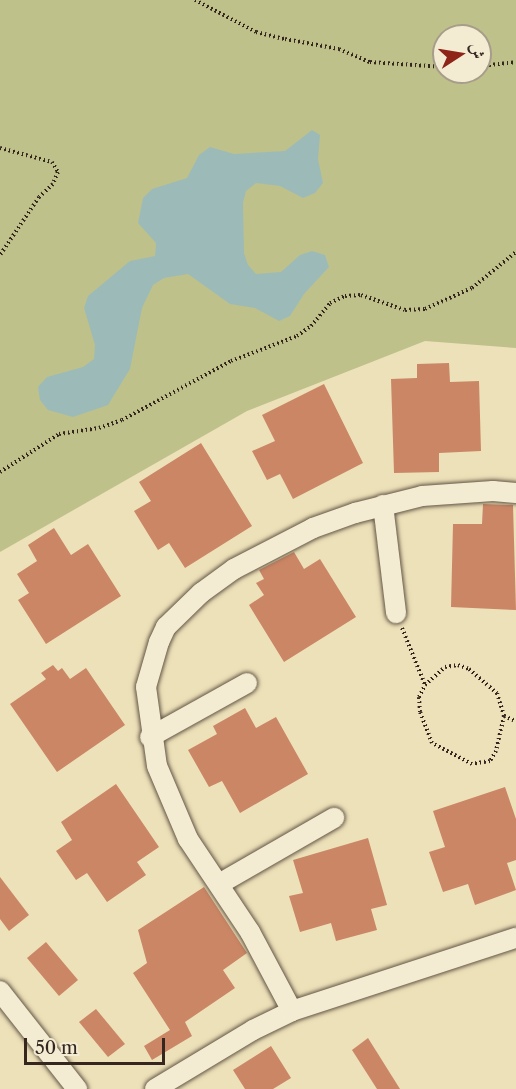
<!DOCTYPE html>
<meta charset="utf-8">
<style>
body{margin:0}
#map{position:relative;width:516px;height:1089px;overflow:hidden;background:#ede1b9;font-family:"Libre Caslon Text",Amiri,serif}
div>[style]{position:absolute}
.green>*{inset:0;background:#bfc18a}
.water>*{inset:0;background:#9cbbb8}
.building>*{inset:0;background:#cb8665}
.path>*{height:4px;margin-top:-2px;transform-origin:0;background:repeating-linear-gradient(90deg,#352720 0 1.5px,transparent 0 4.5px)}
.roads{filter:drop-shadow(0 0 2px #635646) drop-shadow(0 0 2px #635646)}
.minor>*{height:20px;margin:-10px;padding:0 10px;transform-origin:10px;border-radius:10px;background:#f3ecd2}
span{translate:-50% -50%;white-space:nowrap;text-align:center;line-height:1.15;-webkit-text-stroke:4.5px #f3ecd2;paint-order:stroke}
.north{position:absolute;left:432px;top:24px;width:60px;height:60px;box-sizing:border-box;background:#f3ecd2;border:2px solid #a79d8b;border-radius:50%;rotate:78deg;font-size:16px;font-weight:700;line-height:24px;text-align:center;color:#352720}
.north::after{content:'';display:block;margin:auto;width:21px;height:27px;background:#8f2418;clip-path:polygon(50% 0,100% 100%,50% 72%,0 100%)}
.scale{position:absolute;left:24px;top:1038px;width:141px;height:27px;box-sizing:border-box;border:3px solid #352720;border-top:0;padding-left:8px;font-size:18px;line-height:21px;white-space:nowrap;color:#352720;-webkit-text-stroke:4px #f3ecd2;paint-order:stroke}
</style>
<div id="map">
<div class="green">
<div style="clip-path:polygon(evenodd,0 0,516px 0,516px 348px,425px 341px,247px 411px,0 552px,0 0,444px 36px,480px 36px,480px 72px,444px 72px,444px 36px)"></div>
</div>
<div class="water">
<div style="clip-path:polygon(312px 130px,320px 135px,318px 159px,323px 183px,315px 193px,303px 198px,280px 186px,256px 183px,246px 191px,243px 203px,244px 253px,248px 265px,256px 274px,281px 272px,300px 255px,312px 251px,325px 255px,329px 267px,304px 294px,290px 316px,279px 321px,255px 308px,230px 304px,188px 274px,164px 278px,153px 285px,142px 308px,130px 369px,108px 405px,73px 417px,48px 410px,40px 400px,38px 387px,47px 377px,83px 367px,94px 359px,95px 345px,84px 308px,88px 296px,130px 261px,155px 256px,156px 243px,138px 223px,143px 198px,152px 189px,187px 178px,199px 155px,210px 147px,234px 154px,285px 151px)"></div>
</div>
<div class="building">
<div style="clip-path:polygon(449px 363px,450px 382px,479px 381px,481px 451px,439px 453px,439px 472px,394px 473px,391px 379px,417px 378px,417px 364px)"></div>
<div style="clip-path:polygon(324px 384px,363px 463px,293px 499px,280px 474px,267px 480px,252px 451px,275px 441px,262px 415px)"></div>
<div style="clip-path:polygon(201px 443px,252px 526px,185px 568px,169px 543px,158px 550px,134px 511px,151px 501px,139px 482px)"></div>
<div style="clip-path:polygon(483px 504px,513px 505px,516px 610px,451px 607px,453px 524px,482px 524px)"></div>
<div style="clip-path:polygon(54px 528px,71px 555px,88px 544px,121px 596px,46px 644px,18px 600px,29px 593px,17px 574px,37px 561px,28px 545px)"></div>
<div style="clip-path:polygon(294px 552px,304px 569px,320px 559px,356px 617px,284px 662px,249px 605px,264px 595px,256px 583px,264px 579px,259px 570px)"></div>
<div style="clip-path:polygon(53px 665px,58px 671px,62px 668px,70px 679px,86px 668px,125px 725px,57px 772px,10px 704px,46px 679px,41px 673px)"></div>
<div style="clip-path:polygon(245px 708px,256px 728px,276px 717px,308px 774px,240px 813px,222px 781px,209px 787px,188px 750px,217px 734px,213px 726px)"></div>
<div style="clip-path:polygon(116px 784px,159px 847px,137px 862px,146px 875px,107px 902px,87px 873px,76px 880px,56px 851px,72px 840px,61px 822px)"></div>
<div style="clip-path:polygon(505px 787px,516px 819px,516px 860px,507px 863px,516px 890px,475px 905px,468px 884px,443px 892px,429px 852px,445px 847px,433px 811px)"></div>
<div style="clip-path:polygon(368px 838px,387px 905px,371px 909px,377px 930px,336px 941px,331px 923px,300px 932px,289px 896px,303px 893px,293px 860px)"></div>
<div style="clip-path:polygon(0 877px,29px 915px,9px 931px,0 919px)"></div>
<div style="clip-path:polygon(204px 887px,247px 953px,223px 970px,235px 988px,185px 1022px,192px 1036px,152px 1060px,144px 1046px,170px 1030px,133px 973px,147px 963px,138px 930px)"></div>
<div style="clip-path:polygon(46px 942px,78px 980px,59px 996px,27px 958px)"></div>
<div style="clip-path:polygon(96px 1009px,125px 1044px,108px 1057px,79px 1022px)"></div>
<div style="clip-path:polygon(368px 1038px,400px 1089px,377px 1089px,352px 1050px)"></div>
<div style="clip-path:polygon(271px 1046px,291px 1078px,273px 1089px,245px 1089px,233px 1070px)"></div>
</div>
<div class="path">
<div style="left:195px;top:0;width:69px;rotate:27.7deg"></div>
<div style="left:256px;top:32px;width:30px;rotate:14deg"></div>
<div style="left:285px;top:39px;width:55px;rotate:10.5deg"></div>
<div style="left:339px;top:49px;width:34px;rotate:23deg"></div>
<div style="left:370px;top:62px;width:74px;rotate:3.9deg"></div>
<div style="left:480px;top:66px;width:36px;rotate:-6deg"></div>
<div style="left:0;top:148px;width:54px;rotate:15.1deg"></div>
<div style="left:52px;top:162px;width:12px;rotate:59deg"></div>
<div style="left:58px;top:172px;width:13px;rotate:113deg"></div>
<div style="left:53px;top:184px;width:19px;rotate:137deg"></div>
<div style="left:39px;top:197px;width:70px;rotate:123.9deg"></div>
<div style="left:0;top:472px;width:70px;rotate:-32.8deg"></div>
<div style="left:59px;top:434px;width:40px;rotate:-8.5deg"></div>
<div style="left:99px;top:428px;width:24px;rotate:-19deg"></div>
<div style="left:122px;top:420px;width:124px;rotate:-28.4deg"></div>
<div style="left:231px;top:361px;width:71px;rotate:-20.7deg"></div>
<div style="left:297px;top:336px;width:17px;rotate:-36deg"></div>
<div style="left:311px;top:326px;width:30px;rotate:-50deg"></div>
<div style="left:330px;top:303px;width:17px;rotate:-25deg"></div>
<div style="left:345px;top:296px;width:16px;rotate:-4deg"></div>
<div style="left:361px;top:295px;width:46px;rotate:18.8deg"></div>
<div style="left:405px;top:310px;width:20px;rotate:-3deg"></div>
<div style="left:425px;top:309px;width:51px;rotate:-24.1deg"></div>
<div style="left:472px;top:288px;width:57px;rotate:-39.3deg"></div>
<div style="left:402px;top:628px;width:61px;rotate:68deg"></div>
<div style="left:425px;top:685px;width:27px;rotate:-42deg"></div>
<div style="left:445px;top:667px;width:13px;rotate:-9deg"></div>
<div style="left:458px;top:665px;width:12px;rotate:20deg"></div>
<div style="left:469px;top:669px;width:37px;rotate:41deg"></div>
<div style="left:497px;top:693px;width:24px;rotate:73deg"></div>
<div style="left:504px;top:716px;width:36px;rotate:103deg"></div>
<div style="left:496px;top:751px;width:12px;rotate:121deg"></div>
<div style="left:490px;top:761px;width:18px;rotate:171deg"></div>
<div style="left:472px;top:764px;width:45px;rotate:-152.3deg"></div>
<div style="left:432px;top:743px;width:33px;rotate:-111deg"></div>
<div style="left:420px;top:712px;width:15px;rotate:-94deg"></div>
<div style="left:419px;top:697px;width:13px;rotate:-63deg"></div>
<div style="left:504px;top:716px;width:13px;rotate:23deg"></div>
</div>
<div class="roads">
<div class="minor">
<div style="left:383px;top:505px;width:109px;rotate:83.1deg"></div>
<div style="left:150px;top:737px;width:111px;rotate:-29.1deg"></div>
<div style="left:219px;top:884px;width:133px;rotate:-29.9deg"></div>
<div style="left:0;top:991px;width:125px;rotate:51.8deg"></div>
<div style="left:292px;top:1011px;width:89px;rotate:-118deg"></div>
<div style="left:250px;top:932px;width:112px;rotate:-123.7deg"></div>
<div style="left:188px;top:839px;width:79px;rotate:-113deg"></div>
<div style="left:157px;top:766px;width:80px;rotate:-97.9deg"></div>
<div style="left:146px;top:687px;width:47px;rotate:-73.9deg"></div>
<div style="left:159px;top:642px;width:17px;rotate:-65deg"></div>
<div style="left:166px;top:627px;width:49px;rotate:-44.2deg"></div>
<div style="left:201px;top:593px;width:41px;rotate:-36deg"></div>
<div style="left:234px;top:569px;width:89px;rotate:-27.4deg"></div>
<div style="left:313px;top:528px;width:45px;rotate:-19.7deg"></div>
<div style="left:355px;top:513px;width:69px;rotate:-14.2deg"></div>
<div style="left:422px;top:496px;width:71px;rotate:-4deg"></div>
<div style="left:493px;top:491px;width:23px;rotate:5deg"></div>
<div style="left:155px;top:1089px;width:114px;rotate:-31deg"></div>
<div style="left:253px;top:1030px;width:43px;rotate:-26deg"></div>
<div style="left:292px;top:1011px;width:236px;rotate:-18.1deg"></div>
</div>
</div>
<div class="north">ش</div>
<div class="scale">50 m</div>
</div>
